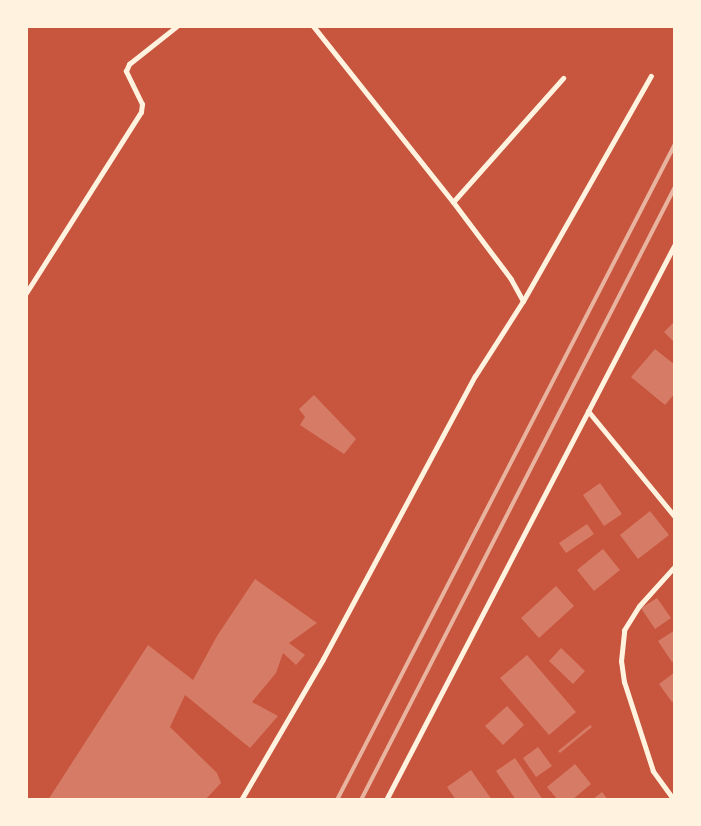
<!DOCTYPE html>
<style>
body{margin:0}
#map{position:relative;width:701px;height:826px;overflow:hidden;background:#c8553d;font-family:"PT Sans",sans-serif}
div>[style]{position:absolute}
.building>*{inset:0;background:#d67c66}
.minor>*{height:5px;margin:-2.5px;padding:0 2.5px;transform-origin:2.5px;border-radius:2.5px;background:#fff3e0}
.rail>*{height:4px;margin:-2px;padding:0 2px;transform-origin:2px;border-radius:2px;background:#e9b49f}
span{translate:-50% -50%;white-space:nowrap;text-align:center;line-height:1.15;-webkit-text-stroke:5px #fff3e0;paint-order:stroke}
.frame{position:absolute;inset:0;border:28px solid #fff3e0;pointer-events:none}
</style>
<div id="map">
<div class="building">
<div style="clip-path:polygon(675px 321px,675px 343px,664px 332px)"></div>
<div style="clip-path:polygon(655px 349px,675px 365px,675px 393px,665px 405px,631px 377px)"></div>
<div style="clip-path:polygon(314px 395px,356px 439px,344px 454px,300px 425px,305px 417px,299px 409px)"></div>
<div style="clip-path:polygon(600px 483px,622px 514px,604px 526px,583px 495px)"></div>
<div style="clip-path:polygon(650px 511px,669px 535px,638px 559px,620px 535px)"></div>
<div style="clip-path:polygon(587px 524px,594px 534px,566px 553px,559px 543px)"></div>
<div style="clip-path:polygon(603px 549px,620px 570px,594px 591px,577px 570px)"></div>
<div style="clip-path:polygon(255px 579px,317px 623px,289px 643px,305px 655px,296px 665px,283px 653px,276px 673px,252px 702px,278px 716px,250px 748px,185px 695px,170px 727px,217px 773px,221px 783px,205px 800px,48px 800px,148px 645px,193px 680px,217px 636px)"></div>
<div style="clip-path:polygon(556px 586px,574px 606px,539px 638px,521px 618px)"></div>
<div style="clip-path:polygon(657px 598px,671px 618px,655px 629px,641px 608px)"></div>
<div style="clip-path:polygon(675px 630px,675px 660px,672px 662px,658px 641px)"></div>
<div style="clip-path:polygon(561px 648px,585px 671px,573px 684px,549px 661px)"></div>
<div style="clip-path:polygon(527px 655px,576px 712px,549px 735px,500px 678px)"></div>
<div style="clip-path:polygon(675px 672px,675px 700px,672px 702px,659px 684px)"></div>
<div style="clip-path:polygon(507px 706px,524px 725px,503px 745px,485px 726px)"></div>
<div style="clip-path:polygon(590px 725px,592px 727px,560px 753px,558px 751px)"></div>
<div style="clip-path:polygon(538px 747px,552px 766px,536px 777px,523px 758px)"></div>
<div style="clip-path:polygon(515px 758px,543px 800px,516px 800px,496px 771px)"></div>
<div style="clip-path:polygon(575px 764px,591px 784px,572px 800px,558px 800px,547px 787px)"></div>
<div style="clip-path:polygon(471px 770px,492px 800px,456px 800px,447px 787px)"></div>
<div style="clip-path:polygon(602px 792px,608px 800px,592px 800px)"></div>
</div>
<div class="minor">
<div style="left:453px;top:202px;width:166px;rotate:-48.4deg"></div>
<div style="left:26px;top:293px;width:214px;rotate:-57.6deg"></div>
<div style="left:141px;top:112px;width:8px;rotate:-83deg"></div>
<div style="left:142px;top:104px;width:37px;rotate:-116deg"></div>
<div style="left:126px;top:71px;width:8px;rotate:-67deg"></div>
<div style="left:129px;top:64px;width:61px;rotate:-38.4deg"></div>
<div style="left:523px;top:301px;width:259px;rotate:-60.4deg"></div>
<div style="left:588px;top:411px;width:137px;rotate:50.6deg"></div>
<div style="left:241px;top:800px;width:163px;rotate:-59.8deg"></div>
<div style="left:323px;top:659px;width:321px;rotate:-61.8deg"></div>
<div style="left:475px;top:376px;width:89px;rotate:-57.4deg"></div>
<div style="left:523px;top:301px;width:25px;rotate:-119deg"></div>
<div style="left:511px;top:279px;width:96px;rotate:-127deg"></div>
<div style="left:453px;top:202px;width:225px;rotate:-128.5deg"></div>
<div style="left:386px;top:800px;width:627px;rotate:-62.54deg"></div>
<div style="left:674px;top:800px;width:36px;rotate:-126deg"></div>
<div style="left:653px;top:771px;width:94px;rotate:-108deg"></div>
<div style="left:624px;top:682px;width:21px;rotate:-98deg"></div>
<div style="left:621px;top:661px;width:31px;rotate:-84deg"></div>
<div style="left:624px;top:630px;width:28px;rotate:-58deg"></div>
<div style="left:639px;top:606px;width:54px;rotate:-48deg"></div>
</div>
<div class="rail">
<div style="left:337px;top:800px;width:738px;rotate:-62.74deg"></div>
<div style="left:361px;top:800px;width:689px;rotate:-62.88deg"></div>
</div>
<div class="frame"></div>
</div>
